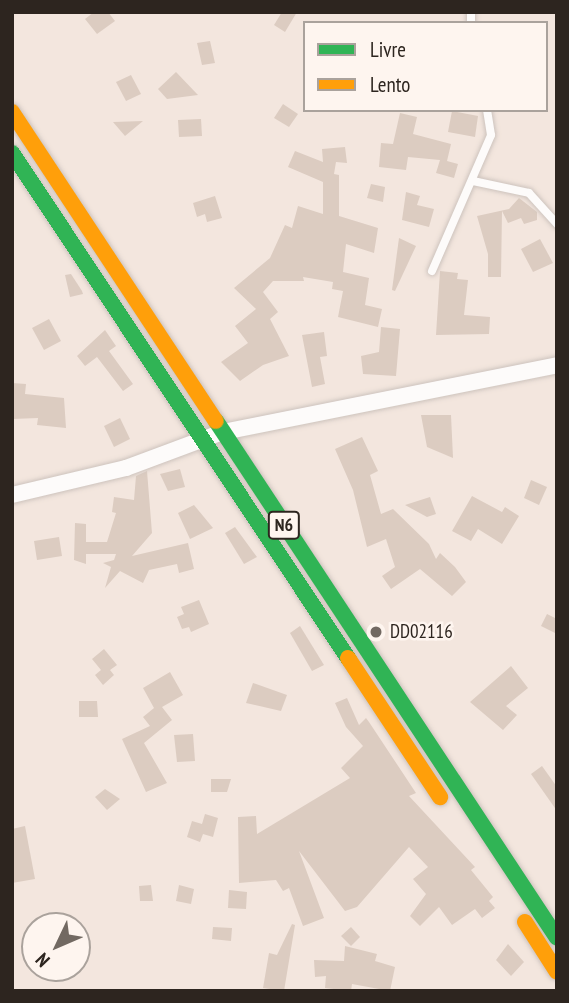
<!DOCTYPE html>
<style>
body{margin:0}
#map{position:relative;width:569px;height:1003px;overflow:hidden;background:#f3e6de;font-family:"PT Sans Narrow",sans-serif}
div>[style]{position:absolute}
.building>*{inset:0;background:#dcccc1}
.roads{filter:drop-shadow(0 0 2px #cdc3bd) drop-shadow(0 0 2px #cdc3bd)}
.lane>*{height:8px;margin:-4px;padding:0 4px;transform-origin:4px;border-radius:4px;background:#fdfbfa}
.street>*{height:16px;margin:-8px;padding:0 8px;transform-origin:8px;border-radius:8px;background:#fdfbfa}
.fast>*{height:16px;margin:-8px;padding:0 8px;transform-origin:8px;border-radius:8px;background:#30b455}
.slow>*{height:16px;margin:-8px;padding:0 8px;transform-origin:8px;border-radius:8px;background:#ff9f0a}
.dots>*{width:19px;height:19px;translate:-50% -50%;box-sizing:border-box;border:4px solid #fef5ef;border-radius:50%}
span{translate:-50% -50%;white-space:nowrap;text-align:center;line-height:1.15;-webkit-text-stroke:5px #fef5ef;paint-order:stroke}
.shield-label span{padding:2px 5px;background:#fef5ef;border:2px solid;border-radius:5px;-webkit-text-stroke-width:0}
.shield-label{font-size:18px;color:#2d251f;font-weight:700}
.poi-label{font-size:19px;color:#2d251f}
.left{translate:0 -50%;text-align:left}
.frame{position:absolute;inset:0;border:14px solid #2d251f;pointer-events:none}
.legend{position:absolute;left:303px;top:21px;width:245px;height:91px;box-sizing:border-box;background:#fef5ef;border:2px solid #aaa29c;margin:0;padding:9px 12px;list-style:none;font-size:21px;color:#2d251f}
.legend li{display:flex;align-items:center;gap:14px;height:35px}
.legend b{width:35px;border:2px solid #aaa29c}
.north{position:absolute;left:21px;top:912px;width:70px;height:70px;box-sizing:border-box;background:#fef5ef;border:2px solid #aaa29c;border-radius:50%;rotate:226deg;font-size:19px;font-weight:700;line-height:28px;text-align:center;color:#2d251f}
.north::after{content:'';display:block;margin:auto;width:24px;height:32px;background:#726962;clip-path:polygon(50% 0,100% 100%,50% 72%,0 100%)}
</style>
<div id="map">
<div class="building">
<div style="clip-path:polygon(94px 12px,108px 12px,115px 21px,97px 34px,85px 19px)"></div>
<div style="clip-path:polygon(282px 12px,297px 12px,285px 32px,274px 25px)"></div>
<div style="clip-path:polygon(210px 41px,215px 63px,202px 65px,197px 43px)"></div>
<div style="clip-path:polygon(176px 72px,198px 95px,167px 99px,158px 89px)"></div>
<div style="clip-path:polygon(131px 75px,141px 94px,126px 101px,116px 82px)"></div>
<div style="clip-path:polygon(283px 104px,298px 114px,289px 127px,274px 118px)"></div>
<div style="clip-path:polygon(452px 111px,478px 116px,475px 137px,448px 132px)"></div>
<div style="clip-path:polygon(400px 113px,417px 117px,413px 134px,451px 144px,447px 161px,458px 164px,454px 178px,436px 173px,440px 160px,408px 157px,406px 170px,379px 167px,381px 143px,393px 144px)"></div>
<div style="clip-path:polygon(201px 119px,202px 136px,179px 137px,178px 120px)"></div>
<div style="clip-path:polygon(143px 121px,125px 136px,113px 122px)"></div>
<div style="clip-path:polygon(345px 147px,347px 163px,336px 162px,334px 174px,339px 175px,339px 216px,378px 228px,374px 253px,346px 244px,343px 272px,369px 278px,365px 305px,382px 309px,378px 327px,338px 317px,343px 291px,332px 289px,333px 282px,303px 277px,304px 281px,273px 281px,263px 292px,278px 312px,270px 319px,289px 356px,263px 365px,240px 381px,221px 362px,248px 343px,235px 326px,256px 309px,234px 288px,270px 258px,285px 225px,292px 228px,298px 206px,323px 214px,323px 182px,288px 167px,295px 151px,323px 162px,322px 149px)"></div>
<div style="clip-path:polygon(371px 184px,385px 187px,383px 202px,367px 198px)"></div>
<div style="clip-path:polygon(406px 192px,420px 196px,417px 205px,434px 209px,429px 227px,402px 220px)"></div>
<div style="clip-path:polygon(215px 196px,222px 218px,207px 222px,205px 214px,197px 217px,193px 203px)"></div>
<div style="clip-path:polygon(519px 198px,537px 212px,537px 220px,524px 224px,521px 218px,508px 223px,502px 211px,501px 277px,488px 277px,488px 254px,477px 216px,509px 209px)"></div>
<div style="clip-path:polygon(399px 238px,416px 246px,395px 291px,392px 290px)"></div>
<div style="clip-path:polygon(540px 239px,553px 263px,533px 272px,521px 249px)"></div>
<div style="clip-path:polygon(440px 271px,458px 273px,457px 279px,468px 280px,464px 315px,490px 317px,489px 334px,436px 335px)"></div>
<div style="clip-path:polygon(71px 274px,82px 291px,83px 294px,70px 297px,65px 275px)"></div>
<div style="clip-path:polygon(49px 319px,61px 341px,44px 350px,32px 328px)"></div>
<div style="clip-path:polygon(381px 327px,400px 329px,396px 376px,363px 374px,361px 356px,379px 352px)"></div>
<div style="clip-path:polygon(105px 330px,116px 346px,109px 351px,133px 384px,123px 391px,97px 357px,85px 366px,77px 356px)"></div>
<div style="clip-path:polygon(324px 332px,327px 356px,320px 357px,325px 384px,312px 387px,302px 335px)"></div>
<div style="clip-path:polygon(12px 383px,26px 384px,25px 394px,64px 398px,66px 428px,37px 425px,38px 418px,12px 419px)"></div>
<div style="clip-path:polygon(421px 415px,451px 415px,453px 458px,427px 447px)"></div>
<div style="clip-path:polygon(120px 418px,130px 439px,114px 447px,104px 426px)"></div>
<div style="clip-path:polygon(362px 437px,378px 471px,370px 475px,381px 514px,393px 509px,429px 544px,436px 559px,440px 553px,455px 567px,466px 582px,452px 596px,420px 569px,391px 589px,382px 576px,395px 567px,386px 539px,367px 547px,353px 490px,335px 449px)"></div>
<div style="clip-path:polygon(180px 469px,185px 487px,168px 491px,160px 474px)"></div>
<div style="clip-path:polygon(147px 471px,152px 533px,132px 556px,188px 543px,194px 569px,179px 573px,177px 564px,149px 570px,143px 583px,120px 571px,105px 588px,111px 567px,103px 563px,114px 560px,116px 554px,86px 554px,86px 564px,74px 560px,75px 523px,86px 524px,86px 542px,107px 542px,116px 513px,112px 512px,114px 497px,134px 500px,136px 476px)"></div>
<div style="clip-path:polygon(531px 480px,547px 487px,539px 505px,524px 498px)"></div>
<div style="clip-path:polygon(472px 496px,502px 512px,505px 507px,519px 516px,502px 544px,478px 529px,471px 541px,452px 531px)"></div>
<div style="clip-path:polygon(430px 497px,436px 514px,427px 517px,405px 505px)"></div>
<div style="clip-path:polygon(194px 505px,213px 528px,190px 539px,178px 513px)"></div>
<div style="clip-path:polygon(235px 527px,257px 557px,244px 564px,225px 533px)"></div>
<div style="clip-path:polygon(59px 537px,62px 556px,37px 560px,34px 541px)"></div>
<div style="clip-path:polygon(199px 600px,209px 624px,191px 632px,189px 627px,182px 629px,177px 617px,184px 614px,181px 607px)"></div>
<div style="clip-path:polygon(547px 614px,557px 619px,557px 634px,541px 626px)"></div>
<div style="clip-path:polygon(300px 626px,324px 665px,312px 671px,290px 633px)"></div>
<div style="clip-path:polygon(104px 649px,117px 665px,110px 670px,114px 675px,103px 685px,95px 675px,101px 670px,92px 659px)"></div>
<div style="clip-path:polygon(511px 666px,528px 688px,506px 706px,517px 715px,503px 730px,470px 702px)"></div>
<div style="clip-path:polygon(170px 672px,183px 695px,162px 707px,172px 720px,144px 743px,167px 783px,146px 792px,122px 739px,150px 726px,143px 717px,154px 708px,143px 688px)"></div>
<div style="clip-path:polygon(253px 683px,287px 695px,281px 711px,246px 703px)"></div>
<div style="clip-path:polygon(347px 698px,359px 725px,366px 718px,369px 722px,416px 793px,409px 796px,475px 867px,471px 870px,493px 897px,489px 901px,495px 908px,482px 918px,475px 909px,452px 925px,439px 907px,420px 926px,410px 916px,426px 894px,413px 879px,428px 867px,409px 847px,357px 907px,345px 911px,299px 851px,324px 918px,303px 926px,289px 888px,283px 891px,276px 880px,239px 883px,238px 817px,256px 816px,257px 834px,350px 778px,341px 768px,363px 746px,346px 727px,335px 703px)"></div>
<div style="clip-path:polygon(79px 701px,97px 701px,98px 717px,79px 717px)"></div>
<div style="clip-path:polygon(193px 734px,195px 761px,177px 762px,174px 735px)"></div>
<div style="clip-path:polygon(542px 766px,557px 787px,557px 811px,531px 774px)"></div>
<div style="clip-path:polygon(211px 779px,231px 779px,227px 792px,211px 792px)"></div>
<div style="clip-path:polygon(105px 789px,120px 799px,107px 810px,95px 797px)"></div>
<div style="clip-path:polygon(205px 814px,218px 818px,213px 837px,203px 834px,200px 842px,187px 837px,192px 821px,202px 824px)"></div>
<div style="clip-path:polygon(25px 826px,35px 879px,12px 883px,12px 829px)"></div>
<div style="clip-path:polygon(151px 885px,153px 901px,140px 901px,139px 886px)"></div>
<div style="clip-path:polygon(179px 885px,194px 889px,191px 904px,176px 901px)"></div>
<div style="clip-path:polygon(229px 890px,247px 892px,246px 909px,228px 908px)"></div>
<div style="clip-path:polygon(292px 924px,295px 925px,284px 991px,263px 988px,269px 953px,277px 955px)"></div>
<div style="clip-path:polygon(213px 927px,232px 928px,231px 941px,212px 939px)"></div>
<div style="clip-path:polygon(351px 927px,360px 937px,351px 946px,341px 936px)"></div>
<div style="clip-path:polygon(508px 944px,524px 962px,511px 976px,496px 960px)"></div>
<div style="clip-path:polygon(345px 946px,377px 954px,375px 961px,395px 967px,390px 991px,352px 984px,351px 991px,325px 988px,326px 976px,315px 977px,314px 960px,344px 961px)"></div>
</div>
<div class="roads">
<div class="lane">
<div style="left:471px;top:12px;width:11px;rotate:90deg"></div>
<div style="left:473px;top:181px;width:57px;rotate:12.1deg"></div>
<div style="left:529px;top:193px;width:42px;rotate:47.9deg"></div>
<div style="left:432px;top:271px;width:148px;rotate:-66.5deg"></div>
<div style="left:491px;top:135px;width:25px;rotate:-99deg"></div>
</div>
<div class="street">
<div style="left:12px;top:495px;width:117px;rotate:-13.3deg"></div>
<div style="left:126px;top:468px;width:103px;rotate:-20.4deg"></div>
<div style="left:223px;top:432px;width:341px;rotate:-11.3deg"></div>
</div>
<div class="fast">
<div style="left:12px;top:153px;width:607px;rotate:56.36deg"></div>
<div style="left:216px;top:421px;width:619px;rotate:56.59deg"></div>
</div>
<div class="slow">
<div style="left:12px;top:112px;width:370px;rotate:56.6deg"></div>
<div style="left:348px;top:658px;width:167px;rotate:56.5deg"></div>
<div style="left:525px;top:922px;width:59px;rotate:57.4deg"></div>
</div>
</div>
<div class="dots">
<div style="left:376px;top:632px;background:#726962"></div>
</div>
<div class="shield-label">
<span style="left:284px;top:525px">N6</span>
</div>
<div class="poi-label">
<span class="left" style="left:390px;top:632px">DD02116</span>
</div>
<div class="frame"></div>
<ul class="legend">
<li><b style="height:9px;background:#30b455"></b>Livre</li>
<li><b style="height:9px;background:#ff9f0a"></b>Lento</li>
</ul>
<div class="north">N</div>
</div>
